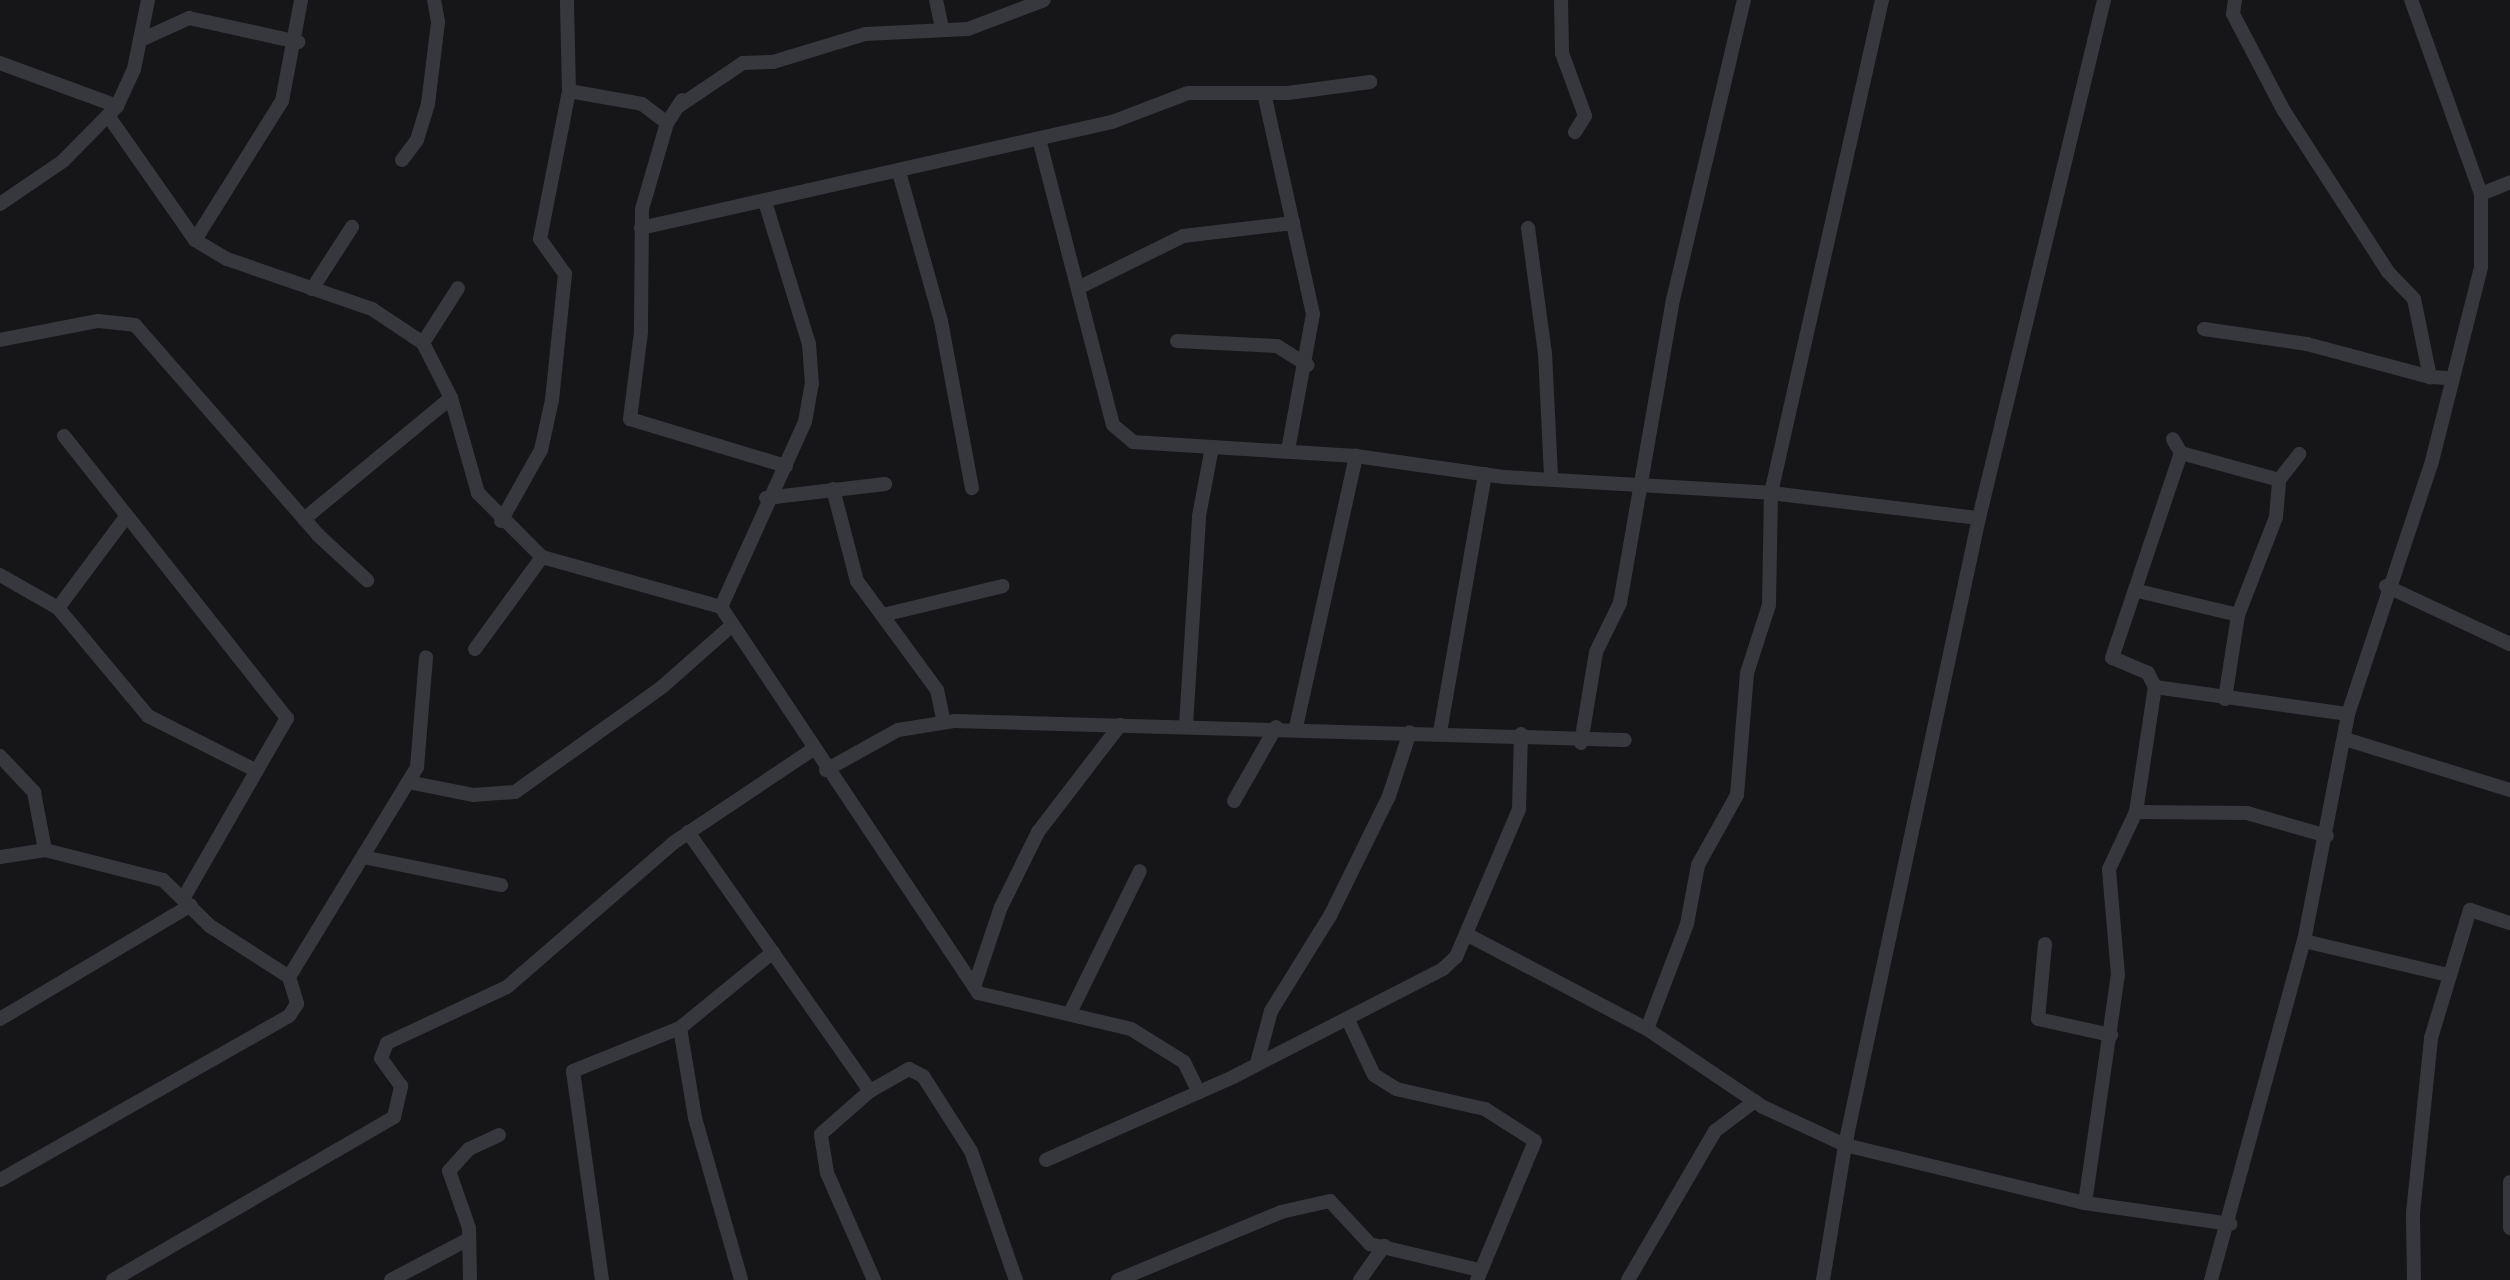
<!DOCTYPE html>
<style>
body{margin:0}
#map{position:relative;width:2510px;height:1280px;overflow:hidden;background:#161618;font-family:Inter,sans-serif}
div>[style]{position:absolute}
.minor>*{height:14px;margin:-7px;padding:0 7px;transform-origin:7px;border-radius:7px;background:#37383d}
span{translate:-50% -50%;white-space:nowrap;text-align:center;line-height:1.15;-webkit-text-stroke:6px #111113;paint-order:stroke}
</style>
<div id="map">
<div class="minor">
<div style="left:936px;top:0;width:29px;rotate:78deg"></div>
<div style="left:1561px;top:0;width:53px;rotate:88.9deg"></div>
<div style="left:1562px;top:53px;width:67px;rotate:69.9deg"></div>
<div style="left:1585px;top:116px;width:19px;rotate:122deg"></div>
<div style="left:2235px;top:0;width:14px;rotate:98deg"></div>
<div style="left:2233px;top:14px;width:110px;rotate:62.3deg"></div>
<div style="left:2284px;top:111px;width:192px;rotate:57.1deg"></div>
<div style="left:2388px;top:272px;width:37px;rotate:46deg"></div>
<div style="left:2414px;top:299px;width:80px;rotate:78.4deg"></div>
<div style="left:2430px;top:377px;width:18px;rotate:3deg"></div>
<div style="left:143px;top:39px;width:51px;rotate:-24.5deg"></div>
<div style="left:189px;top:18px;width:112px;rotate:12.4deg"></div>
<div style="left:0;top:63px;width:125px;rotate:20.2deg"></div>
<div style="left:569px;top:91px;width:74px;rotate:10.1deg"></div>
<div style="left:642px;top:104px;width:31px;rotate:37deg"></div>
<div style="left:1264px;top:93px;width:226px;rotate:77.5deg"></div>
<div style="left:1313px;top:314px;width:138px;rotate:100.4deg"></div>
<div style="left:682px;top:100px;width:27px;rotate:123deg"></div>
<div style="left:667px;top:123px;width:90px;rotate:106.2deg"></div>
<div style="left:642px;top:209px;width:123px;rotate:90.5deg"></div>
<div style="left:641px;top:332px;width:88px;rotate:97.2deg"></div>
<div style="left:630px;top:419px;width:163px;rotate:16.8deg"></div>
<div style="left:679px;top:106px;width:77px;rotate:-33.9deg"></div>
<div style="left:743px;top:63px;width:30px;rotate:-2deg"></div>
<div style="left:773px;top:62px;width:96px;rotate:-16.9deg"></div>
<div style="left:865px;top:34px;width:103px;rotate:-2.8deg"></div>
<div style="left:968px;top:29px;width:81px;rotate:-20.9deg"></div>
<div style="left:109px;top:117px;width:150px;rotate:55deg"></div>
<div style="left:195px;top:240px;width:37px;rotate:31deg"></div>
<div style="left:227px;top:259px;width:153px;rotate:19deg"></div>
<div style="left:372px;top:309px;width:61px;rotate:33.7deg"></div>
<div style="left:423px;top:343px;width:62px;rotate:63deg"></div>
<div style="left:451px;top:398px;width:99px;rotate:74.1deg"></div>
<div style="left:478px;top:493px;width:91px;rotate:45deg"></div>
<div style="left:542px;top:557px;width:186px;rotate:15.6deg"></div>
<div style="left:721px;top:607px;width:464px;rotate:56.3deg"></div>
<div style="left:978px;top:993px;width:157px;rotate:13.2deg"></div>
<div style="left:1131px;top:1029px;width:62px;rotate:31.9deg"></div>
<div style="left:1184px;top:1062px;width:34px;rotate:64deg"></div>
<div style="left:1039px;top:139px;width:295px;rotate:75.5deg"></div>
<div style="left:1113px;top:425px;width:26px;rotate:40deg"></div>
<div style="left:1133px;top:442px;width:223px;rotate:3.6deg"></div>
<div style="left:1356px;top:456px;width:149px;rotate:8.1deg"></div>
<div style="left:1504px;top:477px;width:267px;rotate:3.4deg"></div>
<div style="left:1771px;top:493px;width:209px;rotate:6.9deg"></div>
<div style="left:402px;top:160px;width:25px;rotate:-53deg"></div>
<div style="left:417px;top:140px;width:38px;rotate:-73deg"></div>
<div style="left:428px;top:104px;width:83px;rotate:-83deg"></div>
<div style="left:438px;top:22px;width:22px;rotate:-100deg"></div>
<div style="left:899px;top:172px;width:155px;rotate:74.3deg"></div>
<div style="left:941px;top:321px;width:170px;rotate:79.5deg"></div>
<div style="left:2481px;top:194px;width:31px;rotate:-22deg"></div>
<div style="left:0;top:204px;width:76px;rotate:-34.3deg"></div>
<div style="left:63px;top:161px;width:77px;rotate:-45.5deg"></div>
<div style="left:117px;top:106px;width:41px;rotate:-65.3deg"></div>
<div style="left:134px;top:69px;width:70px;rotate:-78.5deg"></div>
<div style="left:641px;top:228px;width:483px;rotate:-12.7deg"></div>
<div style="left:1112px;top:122px;width:81px;rotate:-20.9deg"></div>
<div style="left:1188px;top:93px;width:100px"></div>
<div style="left:1288px;top:93px;width:83px;rotate:-7.6deg"></div>
<div style="left:1528px;top:228px;width:126px;rotate:82.3deg"></div>
<div style="left:1545px;top:353px;width:124px;rotate:87.2deg"></div>
<div style="left:195px;top:240px;width:164px;rotate:-58deg"></div>
<div style="left:282px;top:101px;width:103px;rotate:-79.3deg"></div>
<div style="left:1078px;top:288px;width:117px;rotate:-26.3deg"></div>
<div style="left:1183px;top:236px;width:111px;rotate:-6.7deg"></div>
<div style="left:312px;top:289px;width:74px;rotate:-57.2deg"></div>
<div style="left:2204px;top:329px;width:104px;rotate:8.3deg"></div>
<div style="left:2307px;top:344px;width:127px;rotate:15deg"></div>
<div style="left:0;top:340px;width:100px;rotate:-11deg"></div>
<div style="left:98px;top:321px;width:37px;rotate:6deg"></div>
<div style="left:135px;top:325px;width:279px;rotate:48.9deg"></div>
<div style="left:318px;top:535px;width:67px;rotate:42.6deg"></div>
<div style="left:1177px;top:341px;width:100px;rotate:2.9deg"></div>
<div style="left:1277px;top:346px;width:36px;rotate:32deg"></div>
<div style="left:423px;top:343px;width:65px;rotate:-57.5deg"></div>
<div style="left:64px;top:436px;width:360px;rotate:51.7deg"></div>
<div style="left:287px;top:718px;width:207px;rotate:119.9deg"></div>
<div style="left:2181px;top:453px;width:102px;rotate:15.4deg"></div>
<div style="left:833px;top:489px;width:95px;rotate:75.4deg"></div>
<div style="left:857px;top:581px;width:135px;rotate:53.7deg"></div>
<div style="left:937px;top:690px;width:33px;rotate:78deg"></div>
<div style="left:766px;top:498px;width:120px;rotate:-6.7deg"></div>
<div style="left:304px;top:519px;width:190px;rotate:-39.5deg"></div>
<div style="left:501px;top:521px;width:81px;rotate:-60.6deg"></div>
<div style="left:541px;top:450px;width:51px;rotate:-77.6deg"></div>
<div style="left:552px;top:400px;width:127px;rotate:-84.1deg"></div>
<div style="left:565px;top:274px;width:43px;rotate:-125.5deg"></div>
<div style="left:540px;top:239px;width:151px;rotate:-78.9deg"></div>
<div style="left:569px;top:91px;width:91px;rotate:-91.3deg"></div>
<div style="left:0;top:575px;width:67px;rotate:29.6deg"></div>
<div style="left:58px;top:608px;width:141px;rotate:50.2deg"></div>
<div style="left:148px;top:716px;width:120px;rotate:26.8deg"></div>
<div style="left:2386px;top:586px;width:137px;rotate:25.1deg"></div>
<div style="left:2138px;top:591px;width:103px;rotate:13.5deg"></div>
<div style="left:721px;top:607px;width:203px;rotate:-65.6deg"></div>
<div style="left:805px;top:422px;width:39px;rotate:-80deg"></div>
<div style="left:812px;top:384px;width:40px;rotate:-94.3deg"></div>
<div style="left:809px;top:344px;width:149px;rotate:-107.2deg"></div>
<div style="left:58px;top:608px;width:112px;rotate:-53.3deg"></div>
<div style="left:883px;top:615px;width:123px;rotate:-13.6deg"></div>
<div style="left:475px;top:649px;width:114px;rotate:-53.9deg"></div>
<div style="left:2155px;top:687px;width:195px;rotate:8deg"></div>
<div style="left:2225px;top:699px;width:85px;rotate:-81.2deg"></div>
<div style="left:2238px;top:615px;width:105px;rotate:-68.8deg"></div>
<div style="left:2276px;top:517px;width:37px;rotate:-85deg"></div>
<div style="left:2279px;top:480px;width:33px;rotate:-52deg"></div>
<div style="left:1186px;top:725px;width:209px;rotate:-86.4deg"></div>
<div style="left:1199px;top:516px;width:70px;rotate:-79.3deg"></div>
<div style="left:1296px;top:727px;width:278px;rotate:-77.5deg"></div>
<div style="left:1440px;top:732px;width:262px;rotate:-80.1deg"></div>
<div style="left:2345px;top:739px;width:173px;rotate:17.2deg"></div>
<div style="left:1581px;top:743px;width:92px;rotate:-80.6deg"></div>
<div style="left:1596px;top:652px;width:55px;rotate:-63.9deg"></div>
<div style="left:1620px;top:603px;width:308px;rotate:-80.1deg"></div>
<div style="left:1673px;top:300px;width:308px;rotate:-76.7deg"></div>
<div style="left:0;top:756px;width:50px;rotate:46.6deg"></div>
<div style="left:34px;top:792px;width:59px;rotate:79.3deg"></div>
<div style="left:826px;top:770px;width:82px;rotate:-29.1deg"></div>
<div style="left:898px;top:730px;width:58px;rotate:-9deg"></div>
<div style="left:955px;top:721px;width:670px;rotate:1.62deg"></div>
<div style="left:408px;top:782px;width:66px;rotate:11.3deg"></div>
<div style="left:473px;top:795px;width:42px;rotate:-4.1deg"></div>
<div style="left:515px;top:792px;width:181px;rotate:-35.5deg"></div>
<div style="left:662px;top:687px;width:91px;rotate:-41.4deg"></div>
<div style="left:1234px;top:801px;width:85px;rotate:-60.4deg"></div>
<div style="left:2136px;top:812px;width:111px;rotate:0.5deg"></div>
<div style="left:2247px;top:813px;width:83px;rotate:16deg"></div>
<div style="left:688px;top:832px;width:317px;rotate:54.9deg"></div>
<div style="left:0;top:857px;width:46px;rotate:-8.8deg"></div>
<div style="left:45px;top:850px;width:122px;rotate:14.3deg"></div>
<div style="left:163px;top:880px;width:66px;rotate:44.4deg"></div>
<div style="left:210px;top:926px;width:94px;rotate:32.8deg"></div>
<div style="left:289px;top:977px;width:28px;rotate:73deg"></div>
<div style="left:297px;top:1004px;width:14px;rotate:124deg"></div>
<div style="left:289px;top:1016px;width:332px;rotate:150.4deg"></div>
<div style="left:363px;top:857px;width:141px;rotate:11.5deg"></div>
<div style="left:1466px;top:934px;width:204px;rotate:27.7deg"></div>
<div style="left:2304px;top:941px;width:148px;rotate:13.3deg"></div>
<div style="left:2045px;top:944px;width:75px;rotate:95.3deg"></div>
<div style="left:2038px;top:1019px;width:75px;rotate:12.4deg"></div>
<div style="left:289px;top:977px;width:246px;rotate:-58.6deg"></div>
<div style="left:417px;top:767px;width:110px;rotate:-85.3deg"></div>
<div style="left:974px;top:987px;width:84px;rotate:-71.4deg"></div>
<div style="left:1001px;top:907px;width:84px;rotate:-63.7deg"></div>
<div style="left:1038px;top:832px;width:135px;rotate:-52.5deg"></div>
<div style="left:1070px;top:1013px;width:158px;rotate:-63.8deg"></div>
<div style="left:0;top:1019px;width:222px;rotate:-30.8deg"></div>
<div style="left:1348px;top:1020px;width:61px;rotate:64.7deg"></div>
<div style="left:1374px;top:1075px;width:26px;rotate:32deg"></div>
<div style="left:1396px;top:1089px;width:91px;rotate:12.7deg"></div>
<div style="left:1485px;top:1109px;width:59px;rotate:32.6deg"></div>
<div style="left:1535px;top:1141px;width:151px;rotate:112.6deg"></div>
<div style="left:680px;top:1028px;width:91px;rotate:80.5deg"></div>
<div style="left:695px;top:1118px;width:168px;rotate:74.1deg"></div>
<div style="left:1257px;top:1063px;width:54px;rotate:-74.9deg"></div>
<div style="left:1271px;top:1011px;width:112px;rotate:-58.2deg"></div>
<div style="left:1330px;top:916px;width:134px;rotate:-63.8deg"></div>
<div style="left:1389px;top:796px;width:67px;rotate:-71.8deg"></div>
<div style="left:1847px;top:1139px;width:6px;rotate:108deg"></div>
<div style="left:1845px;top:1145px;width:247px;rotate:13.6deg"></div>
<div style="left:2085px;top:1203px;width:147px;rotate:8.2deg"></div>
<div style="left:1845px;top:1145px;width:90px;rotate:-155.1deg"></div>
<div style="left:1763px;top:1107px;width:140px;rotate:-146.1deg"></div>
<div style="left:1647px;top:1029px;width:112px;rotate:-69.1deg"></div>
<div style="left:1687px;top:924px;width:60px;rotate:-79.4deg"></div>
<div style="left:1698px;top:865px;width:80px;rotate:-60.9deg"></div>
<div style="left:1737px;top:795px;width:122px;rotate:-85.3deg"></div>
<div style="left:1747px;top:673px;width:71px;rotate:-72.1deg"></div>
<div style="left:1769px;top:605px;width:112px;rotate:-89deg"></div>
<div style="left:1771px;top:493px;width:505px;rotate:-77.31deg"></div>
<div style="left:1046px;top:1160px;width:205px;rotate:-23.9deg"></div>
<div style="left:1233px;top:1077px;width:236px;rotate:-27.2deg"></div>
<div style="left:1443px;top:969px;width:18px;rotate:-43deg"></div>
<div style="left:1456px;top:957px;width:161px;rotate:-66.9deg"></div>
<div style="left:1519px;top:809px;width:75px;rotate:-88.5deg"></div>
<div style="left:2510px;top:1182px;width:46px;rotate:90deg"></div>
<div style="left:2085px;top:1203px;width:230px;rotate:-81.8deg"></div>
<div style="left:2118px;top:975px;width:106px;rotate:-94.9deg"></div>
<div style="left:2109px;top:869px;width:63px;rotate:-64.7deg"></div>
<div style="left:2136px;top:812px;width:126px;rotate:-81.4deg"></div>
<div style="left:2155px;top:687px;width:16px;rotate:-117deg"></div>
<div style="left:2148px;top:673px;width:39px;rotate:-157deg"></div>
<div style="left:2112px;top:658px;width:216px;rotate:-71.4deg"></div>
<div style="left:2181px;top:453px;width:16px;rotate:-120deg"></div>
<div style="left:113px;top:1280px;width:325px;rotate:-30.1deg"></div>
<div style="left:394px;top:1117px;width:32px;rotate:-77deg"></div>
<div style="left:401px;top:1086px;width:34px;rotate:-126deg"></div>
<div style="left:381px;top:1058px;width:16px;rotate:-68deg"></div>
<div style="left:387px;top:1043px;width:132px;rotate:-25deg"></div>
<div style="left:507px;top:987px;width:220px;rotate:-40.9deg"></div>
<div style="left:673px;top:843px;width:167px;rotate:-33.8deg"></div>
<div style="left:391px;top:1280px;width:86px;rotate:-27.8deg"></div>
<div style="left:470px;top:1280px;width:52px;rotate:-91.1deg"></div>
<div style="left:469px;top:1228px;width:60px;rotate:-109.3deg"></div>
<div style="left:449px;top:1171px;width:30px;rotate:-48deg"></div>
<div style="left:469px;top:1149px;width:33px;rotate:-25deg"></div>
<div style="left:602px;top:1280px;width:211px;rotate:-97.9deg"></div>
<div style="left:573px;top:1071px;width:115px;rotate:-21.9deg"></div>
<div style="left:680px;top:1028px;width:120px;rotate:-39.3deg"></div>
<div style="left:874px;top:1280px;width:117px;rotate:-113.7deg"></div>
<div style="left:827px;top:1173px;width:39px;rotate:-99deg"></div>
<div style="left:821px;top:1134px;width:65px;rotate:-41.3deg"></div>
<div style="left:870px;top:1091px;width:45px;rotate:-29.4deg"></div>
<div style="left:909px;top:1069px;width:16px;rotate:27deg"></div>
<div style="left:923px;top:1076px;width:89px;rotate:57.4deg"></div>
<div style="left:971px;top:1151px;width:137px;rotate:70.8deg"></div>
<div style="left:1118px;top:1280px;width:177px;rotate:-22.6deg"></div>
<div style="left:1281px;top:1212px;width:50px;rotate:-12.7deg"></div>
<div style="left:1330px;top:1201px;width:59px;rotate:47.1deg"></div>
<div style="left:1370px;top:1244px;width:112px;rotate:13.4deg"></div>
<div style="left:1360px;top:1280px;width:42px;rotate:-54.8deg"></div>
<div style="left:1628px;top:1280px;width:173px;rotate:-59.7deg"></div>
<div style="left:1715px;top:1131px;width:50px;rotate:-36.9deg"></div>
<div style="left:1823px;top:1280px;width:137px;rotate:-80.7deg"></div>
<div style="left:1845px;top:1145px;width:641px;rotate:-77.94deg"></div>
<div style="left:1979px;top:518px;width:533px;rotate:-76.43deg"></div>
<div style="left:2211px;top:1280px;width:352px;rotate:-74.7deg"></div>
<div style="left:2304px;top:941px;width:231px;rotate:-79deg"></div>
<div style="left:2348px;top:714px;width:262px;rotate:-71.6deg"></div>
<div style="left:2431px;top:465px;width:204px;rotate:-75.8deg"></div>
<div style="left:2481px;top:267px;width:73px;rotate:-90deg"></div>
<div style="left:2481px;top:194px;width:206px;rotate:-109.8deg"></div>
<div style="left:2414px;top:1280px;width:67px;rotate:-90.9deg"></div>
<div style="left:2413px;top:1213px;width:176px;rotate:-84.1deg"></div>
<div style="left:2431px;top:1038px;width:134px;rotate:-73.1deg"></div>
<div style="left:2470px;top:910px;width:42px;rotate:18deg"></div>
</div>
</div>
